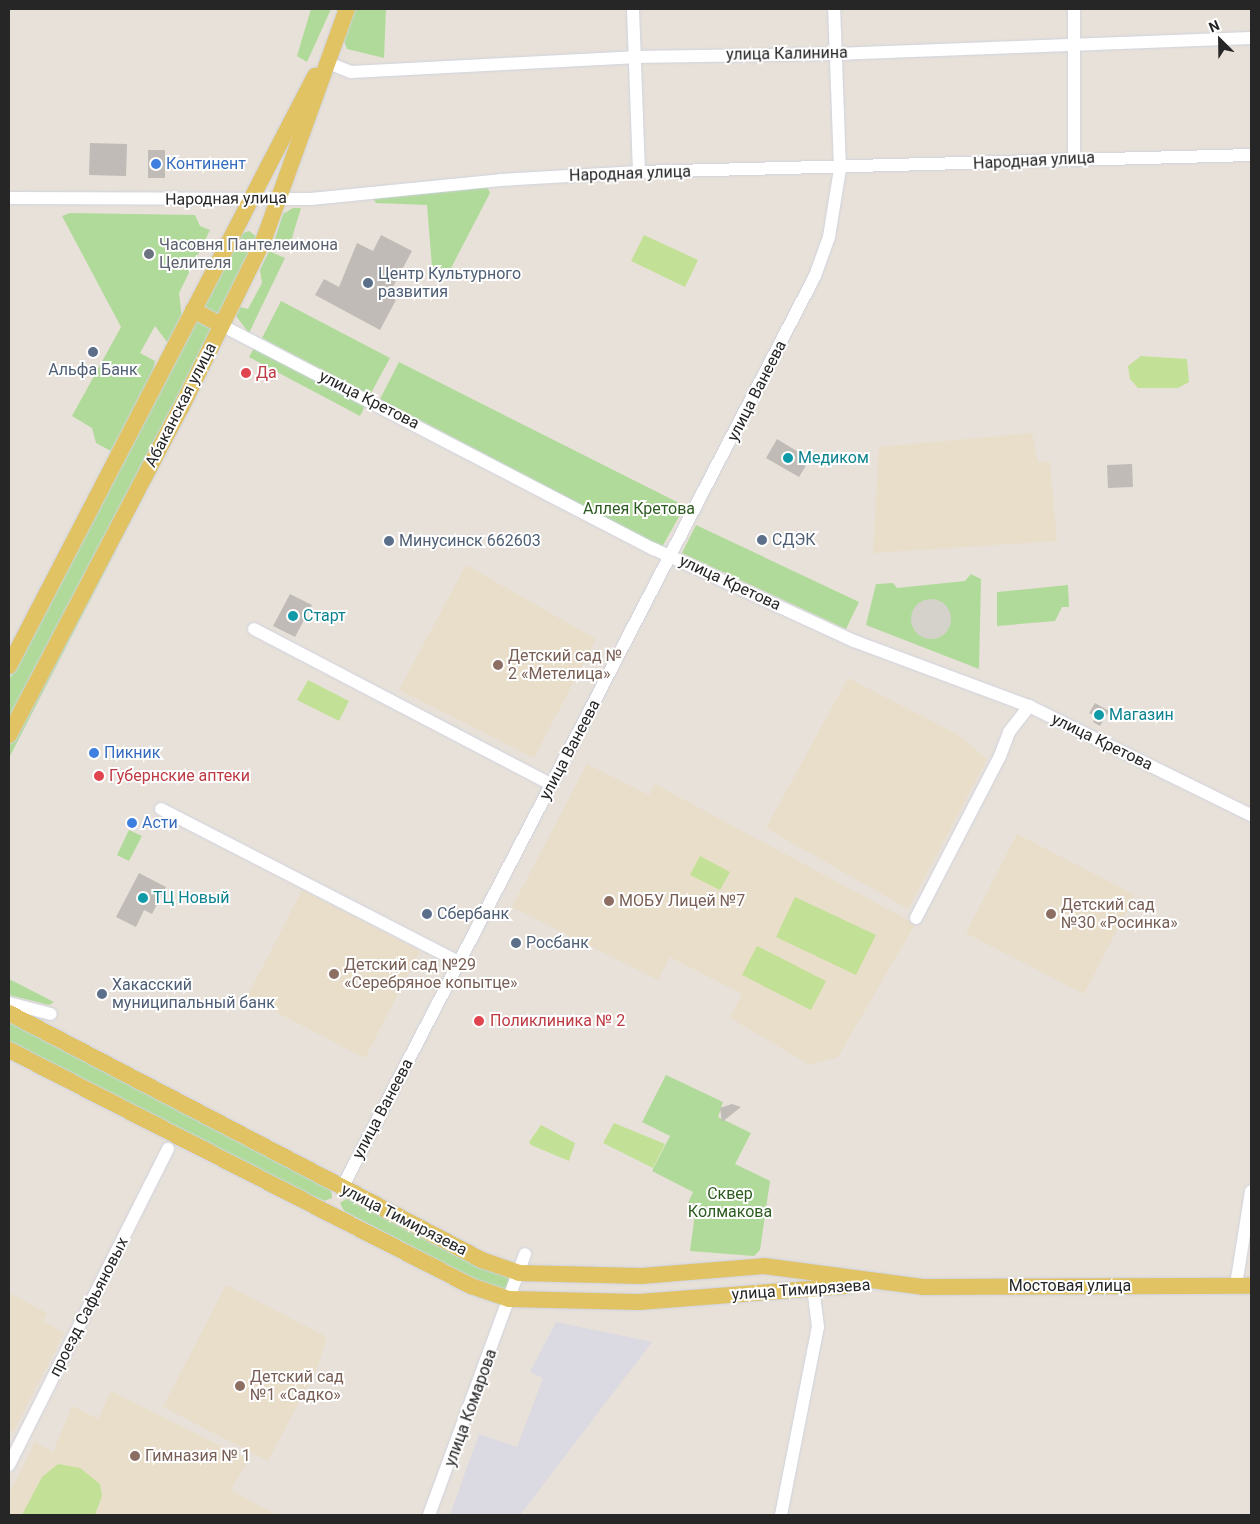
<!DOCTYPE html>
<meta charset="utf-8">
<style>
body{margin:0}
#map{position:relative;width:1260px;height:1524px;overflow:hidden;background:#e8e1d9;font-family:Roboto,sans-serif}
div>[style]{position:absolute}
.industrial>*{inset:0;background:#dbd9e1}
.education>*{inset:0;background:#e9dec9}
.green>*{inset:0;background:#b0da99}
.pitch>*{inset:0;background:#c2e196}
.plaza>*{inset:0;background:#d5d1cb}
.round{border-radius:50%}
.building>*{inset:0;background:#c0bbb6}
.roads{filter:drop-shadow(0 0 1px #ced2de) drop-shadow(0 0 1px #ced2de)}
.minor>*{height:12px;margin:-6px;padding:0 6px;transform-origin:6px;border-radius:6px;background:#fff}
.major>*{height:16px;margin:-8px;padding:0 8px;transform-origin:8px;border-radius:8px;background:#e2c364}
.dots>*{width:14px;height:14px;translate:-50% -50%;box-sizing:border-box;border:2px solid #fff;border-radius:50%}
span{translate:-50% -50%;white-space:nowrap;text-align:center;line-height:1.15;-webkit-text-stroke:4px #fff;paint-order:stroke}
.street-label{font-size:16px;color:#262626}
.shop-label{font-size:16px;color:#366cbe}
.left{translate:0 -50%;text-align:left}
.worship-label{font-size:16px;color:#5b616d}
.service-label{font-size:16px;color:#4e5e75}
.health-label{font-size:16px;color:#be3a42}
.culture-label{font-size:16px;color:#0d838f}
.park-label{font-size:16px;color:#2c5b1f}
.education-label{font-size:16px;color:#785e54}
.frame{position:absolute;inset:0;border:10px solid #262626;pointer-events:none}
.north{position:absolute;left:1195px;top:15px;width:50px;height:50px;-webkit-text-stroke:4px #fff;paint-order:stroke;rotate:337deg;font-size:14px;font-weight:700;line-height:20px;text-align:center;color:#262626}
.north::after{content:'';display:block;margin:auto;width:18px;height:22px;background:#262626;clip-path:polygon(50% 0,100% 100%,50% 72%,0 100%)}
</style>
<div id="map">
<div class="industrial">
<div style="clip-path:polygon(556px 1322px,652px 1342px,520px 1515px,450px 1515px,479px 1434px,517px 1447px,543px 1378px,530px 1372px)"></div>
</div>
<div class="education">
<div style="clip-path:polygon(1032px 433px,1038px 462px,1050px 462px,1057px 541px,873px 553px,879px 447px)"></div>
<div style="clip-path:polygon(466px 565px,596px 639px,534px 758px,399px 690px)"></div>
<div style="clip-path:polygon(848px 678px,957px 734px,987px 759px,908px 909px,766px 828px)"></div>
<div style="clip-path:polygon(587px 764px,649px 795px,655px 784px,915px 924px,838px 1057px,810px 1065px,730px 1018px,742px 994px,670px 957px,658px 980px,512px 907px)"></div>
<div style="clip-path:polygon(1017px 834px,1135px 895px,1084px 994px,966px 933px)"></div>
<div style="clip-path:polygon(302px 890px,420px 951px,365px 1058px,247px 997px)"></div>
<div style="clip-path:polygon(226px 1285px,327px 1337px,318px 1366px,268px 1461px,163px 1407px)"></div>
<div style="clip-path:polygon(9px 1293px,47px 1313px,43px 1321px,64px 1333px,13px 1432px,9px 1430px)"></div>
<div style="clip-path:polygon(111px 1391px,249px 1460px,230px 1490px,277px 1515px,9px 1515px,9px 1494px,35px 1442px,53px 1452px,72px 1406px,98px 1419px)"></div>
</div>
<div class="green">
<div style="clip-path:polygon(311px 9px,331px 9px,307px 62px,297px 56px)"></div>
<div style="clip-path:polygon(353px 9px,386px 9px,384px 58px,347px 49px,343px 38px)"></div>
<div style="clip-path:polygon(486px 184px,490px 193px,449px 272px,442px 276px,432px 267px,427px 205px,376px 203px,373px 198px)"></div>
<div style="clip-path:polygon(293px 208px,301px 208px,288px 251px,273px 245px,283px 214px)"></div>
<div style="clip-path:polygon(70px 213px,195px 215px,200px 226px,210px 230px,179px 293px,182px 319px,177px 328px,167px 342px,155px 326px,140px 353px,155px 361px,152px 377px,111px 451px,96px 443px,92px 428px,72px 416px,121px 327px,62px 216px)"></div>
<div style="clip-path:polygon(249px 231px,257px 237px,222px 313px,216px 316px,206px 311px,205px 304px,241px 234px)"></div>
<div style="clip-path:polygon(269px 251px,285px 258px,249px 333px,236px 316px,240px 307px,248px 309px,262px 283px,260px 270px)"></div>
<div style="clip-path:polygon(281px 301px,390px 358px,370px 395px,262px 338px)"></div>
<div style="clip-path:polygon(196px 320px,214px 329px,9px 723px,9px 680px)"></div>
<div style="clip-path:polygon(255px 346px,366px 404px,360px 416px,249px 357px)"></div>
<div style="clip-path:polygon(399px 362px,685px 506px,662px 547px,380px 399px)"></div>
<div style="clip-path:polygon(176px 427px,172px 441px,9px 758px,9px 745px)"></div>
<div style="clip-path:polygon(696px 525px,859px 602px,846px 629px,682px 553px)"></div>
<div style="clip-path:polygon(971px 574px,981px 579px,979px 669px,866px 625px,876px 584px,893px 583px,897px 588px,965px 581px)"></div>
<div style="clip-path:polygon(1068px 585px,1069px 607px,1062px 607px,1055px 621px,997px 626px,997px 592px)"></div>
<div style="clip-path:polygon(129px 830px,142px 836px,129px 861px,117px 855px)"></div>
<div style="clip-path:polygon(9px 979px,54px 1002px,49px 1005px,9px 995px)"></div>
<div style="clip-path:polygon(9px 1019px,331px 1188px,332px 1198px,324px 1201px,280px 1182px,9px 1044px)"></div>
<div style="clip-path:polygon(666px 1075px,723px 1102px,718px 1117px,751px 1133px,735px 1164px,770px 1181px,760px 1250px,754px 1256px,690px 1251px,695px 1213px,688px 1203px,693px 1192px,652px 1171px,670px 1136px,642px 1122px)"></div>
<div style="clip-path:polygon(348px 1198px,510px 1275px,512px 1281px,506px 1291px,468px 1276px,344px 1211px,340px 1203px)"></div>
</div>
<div class="pitch">
<div style="clip-path:polygon(644px 235px,698px 260px,685px 287px,631px 261px)"></div>
<div style="clip-path:polygon(1141px 356px,1187px 359px,1189px 382px,1178px 388px,1138px 388px,1130px 379px,1128px 366px)"></div>
<div style="clip-path:polygon(308px 680px,349px 701px,339px 721px,297px 700px)"></div>
<div style="clip-path:polygon(700px 856px,730px 872px,720px 890px,690px 875px)"></div>
<div style="clip-path:polygon(795px 897px,876px 935px,856px 975px,776px 937px)"></div>
<div style="clip-path:polygon(757px 946px,826px 981px,811px 1010px,742px 975px)"></div>
<div style="clip-path:polygon(614px 1123px,665px 1144px,653px 1168px,603px 1143px)"></div>
<div style="clip-path:polygon(541px 1125px,575px 1143px,569px 1161px,531px 1145px,529px 1142px)"></div>
<div style="clip-path:polygon(58px 1464px,80px 1468px,100px 1484px,102px 1496px,95px 1515px,22px 1515px,42px 1477px)"></div>
</div>
<div class="plaza">
<div class="round" style="left:911px;top:599px;width:40px;height:40px"></div>
</div>
<div class="building">
<div style="clip-path:polygon(90px 143px,127px 144px,126px 176px,89px 175px)"></div>
<div style="clip-path:polygon(148px 150px,165px 150px,165px 178px,148px 178px)"></div>
<div style="clip-path:polygon(381px 235px,412px 251px,388px 296px,396px 300px,380px 330px,315px 295px,324px 279px,339px 287px,357px 243px,373px 251px)"></div>
<div style="clip-path:polygon(777px 439px,810px 459px,799px 477px,766px 458px)"></div>
<div style="clip-path:polygon(1132px 464px,1133px 487px,1108px 488px,1107px 465px)"></div>
<div style="clip-path:polygon(290px 594px,312px 605px,295px 637px,273px 626px)"></div>
<div style="clip-path:polygon(1095px 703px,1109px 711px,1100px 726px,1093px 722px,1096px 717px,1089px 713px)"></div>
<div style="clip-path:polygon(139px 873px,166px 887px,152px 914px,144px 910px,136px 927px,116px 917px)"></div>
<div style="clip-path:polygon(732px 1104px,741px 1107px,722px 1122px,720px 1108px)"></div>
</div>
<div class="roads">
<div class="minor">
<div style="left:633px;top:9px;width:163px;rotate:87.9deg"></div>
<div style="left:1074px;top:9px;width:149px;rotate:90deg"></div>
<div style="left:326px;top:62px;width:27px;rotate:22deg"></div>
<div style="left:351px;top:72px;width:283px;rotate:-3deg"></div>
<div style="left:634px;top:57px;width:201px;rotate:-0.9deg"></div>
<div style="left:835px;top:54px;width:416px;rotate:-2.2deg"></div>
<div style="left:9px;top:198px;width:302px;rotate:0.2deg"></div>
<div style="left:311px;top:199px;width:190px;rotate:-5.7deg"></div>
<div style="left:500px;top:180px;width:139px;rotate:-3.3deg"></div>
<div style="left:639px;top:172px;width:612px;rotate:-1.59deg"></div>
<div style="left:221px;top:325px;width:488px;rotate:27.4deg"></div>
<div style="left:654px;top:549px;width:220px;rotate:24.7deg"></div>
<div style="left:854px;top:641px;width:187px;rotate:20.4deg"></div>
<div style="left:1029px;top:706px;width:247px;rotate:26.2deg"></div>
<div style="left:254px;top:629px;width:336px;rotate:27.6deg"></div>
<div style="left:161px;top:809px;width:337px;rotate:27.2deg"></div>
<div style="left:916px;top:918px;width:182px;rotate:-62.6deg"></div>
<div style="left:1000px;top:756px;width:26px;rotate:-69deg"></div>
<div style="left:1009px;top:732px;width:33px;rotate:-52deg"></div>
<div style="left:9px;top:1003px;width:43px;rotate:14.7deg"></div>
<div style="left:342px;top:1188px;width:1027px;rotate:-62.59deg"></div>
<div style="left:815px;top:276px;width:41px;rotate:-70.3deg"></div>
<div style="left:829px;top:237px;width:69px;rotate:-80.8deg"></div>
<div style="left:840px;top:169px;width:160px;rotate:-92.1deg"></div>
<div style="left:1236px;top:1285px;width:95px;rotate:-80.9deg"></div>
<div style="left:9px;top:1465px;width:354px;rotate:-63.3deg"></div>
<div style="left:429px;top:1515px;width:278px;rotate:-69.8deg"></div>
<div style="left:781px;top:1515px;width:192px;rotate:-78.9deg"></div>
<div style="left:818px;top:1327px;width:40px;rotate:-97.1deg"></div>
</div>
<div class="major">
<div style="left:193px;top:310px;width:32px;rotate:28deg"></div>
<div style="left:9px;top:666px;width:665px;rotate:-62.59deg"></div>
<div style="left:9px;top:735px;width:369px;rotate:-62.3deg"></div>
<div style="left:181px;top:408px;width:188px;rotate:-63.8deg"></div>
<div style="left:264px;top:239px;width:245px;rotate:-70.2deg"></div>
<div style="left:9px;top:1013px;width:534px;rotate:27.57deg"></div>
<div style="left:482px;top:1260px;width:39px;rotate:19deg"></div>
<div style="left:519px;top:1273px;width:122px;rotate:1.4deg"></div>
<div style="left:641px;top:1276px;width:123px;rotate:-4.6deg"></div>
<div style="left:764px;top:1266px;width:160px;rotate:7.5deg"></div>
<div style="left:923px;top:1287px;width:328px;rotate:-0.2deg"></div>
<div style="left:9px;top:1050px;width:519px;rotate:27.06deg"></div>
<div style="left:471px;top:1286px;width:40px;rotate:18.9deg"></div>
<div style="left:509px;top:1299px;width:130px;rotate:1.3deg"></div>
<div style="left:639px;top:1302px;width:210px;rotate:-4.4deg"></div>
</div>
</div>
<div class="dots">
<div style="left:156px;top:164px;background:#3f7fe0"></div>
<div style="left:149px;top:254px;background:#6b7280"></div>
<div style="left:368px;top:283px;background:#5c6f8a"></div>
<div style="left:93px;top:352px;background:#5c6f8a"></div>
<div style="left:246px;top:373px;background:#e0444e"></div>
<div style="left:788px;top:458px;background:#0f9aa8"></div>
<div style="left:762px;top:540px;background:#5c6f8a"></div>
<div style="left:389px;top:541px;background:#5c6f8a"></div>
<div style="left:293px;top:616px;background:#0f9aa8"></div>
<div style="left:498px;top:665px;background:#8d6e63"></div>
<div style="left:1099px;top:715px;background:#0f9aa8"></div>
<div style="left:94px;top:753px;background:#3f7fe0"></div>
<div style="left:99px;top:776px;background:#e0444e"></div>
<div style="left:132px;top:823px;background:#3f7fe0"></div>
<div style="left:143px;top:898px;background:#0f9aa8"></div>
<div style="left:609px;top:901px;background:#8d6e63"></div>
<div style="left:427px;top:914px;background:#5c6f8a"></div>
<div style="left:1051px;top:914px;background:#8d6e63"></div>
<div style="left:516px;top:943px;background:#5c6f8a"></div>
<div style="left:334px;top:974px;background:#8d6e63"></div>
<div style="left:102px;top:994px;background:#5c6f8a"></div>
<div style="left:479px;top:1021px;background:#e0444e"></div>
<div style="left:240px;top:1386px;background:#8d6e63"></div>
<div style="left:135px;top:1456px;background:#8d6e63"></div>
</div>
<div class="street-label">
<span style="left:787px;top:54px;rotate:-1deg">улица Калинина</span>
<span style="left:1034px;top:161px;rotate:-3deg">Народная улица</span>
<span style="left:630px;top:174px;rotate:-2deg">Народная улица</span>
<span style="left:226px;top:199px;rotate:-1deg">Народная улица</span>
<span style="left:757px;top:391px;rotate:-63deg">улица Ванеева</span>
<span style="left:369px;top:400px;rotate:27deg">улица Кретова</span>
<span style="left:181px;top:405px;rotate:-63deg">Абаканская улица</span>
<span style="left:730px;top:583px;rotate:25deg">улица Кретова</span>
<span style="left:1102px;top:742px;rotate:26deg">улица Кретова</span>
<span style="left:570px;top:750px;rotate:-62deg">улица Ванеева</span>
<span style="left:383px;top:1109px;rotate:-62deg">улица Ванеева</span>
<span style="left:404px;top:1220px;rotate:27deg">улица Тимирязева</span>
<span style="left:1070px;top:1286px">Мостовая улица</span>
<span style="left:801px;top:1290px;rotate:-4deg">улица Тимирязева</span>
<span style="left:89px;top:1307px;rotate:-63deg">проезд Сафьяновых</span>
<span style="left:471px;top:1408px;rotate:-70deg">улица Комарова</span>
</div>
<div class="shop-label">
<span class="left" style="left:166px;top:164px">Континент</span>
<span class="left" style="left:104px;top:753px">Пикник</span>
<span class="left" style="left:142px;top:823px">Асти</span>
</div>
<div class="worship-label">
<span class="left" style="left:159px;top:254px">Часовня Пантелеимона<br>Целителя</span>
</div>
<div class="service-label">
<span class="left" style="left:378px;top:283px">Центр Культурного<br>развития</span>
<span style="left:93px;top:370px">Альфа Банк</span>
<span class="left" style="left:772px;top:540px">СДЭК</span>
<span class="left" style="left:399px;top:541px">Минусинск 662603</span>
<span class="left" style="left:437px;top:914px">Сбербанк</span>
<span class="left" style="left:526px;top:943px">Росбанк</span>
<span class="left" style="left:112px;top:994px">Хакасский<br>муниципальный банк</span>
</div>
<div class="health-label">
<span class="left" style="left:256px;top:373px">Да</span>
<span class="left" style="left:109px;top:776px">Губернские аптеки</span>
<span class="left" style="left:490px;top:1021px">Поликлиника № 2</span>
</div>
<div class="culture-label">
<span class="left" style="left:798px;top:458px">Медиком</span>
<span class="left" style="left:303px;top:616px">Старт</span>
<span class="left" style="left:1109px;top:715px">Магазин</span>
<span class="left" style="left:153px;top:898px">ТЦ Новый</span>
</div>
<div class="park-label">
<span style="left:639px;top:509px">Аллея Кретова</span>
<span style="left:730px;top:1203px">Сквер<br>Колмакова</span>
</div>
<div class="education-label">
<span class="left" style="left:508px;top:665px">Детский сад №<br>2 «Метелица»</span>
<span class="left" style="left:619px;top:901px">МОБУ Лицей №7</span>
<span class="left" style="left:1061px;top:914px">Детский сад<br>№30 «Росинка»</span>
<span class="left" style="left:344px;top:974px">Детский сад №29<br>«Серебряное копытце»</span>
<span class="left" style="left:250px;top:1386px">Детский сад<br>№1 «Cадко»</span>
<span class="left" style="left:145px;top:1456px">Гимназия № 1</span>
</div>
<div class="frame"></div>
<div class="north">N</div>
</div>
